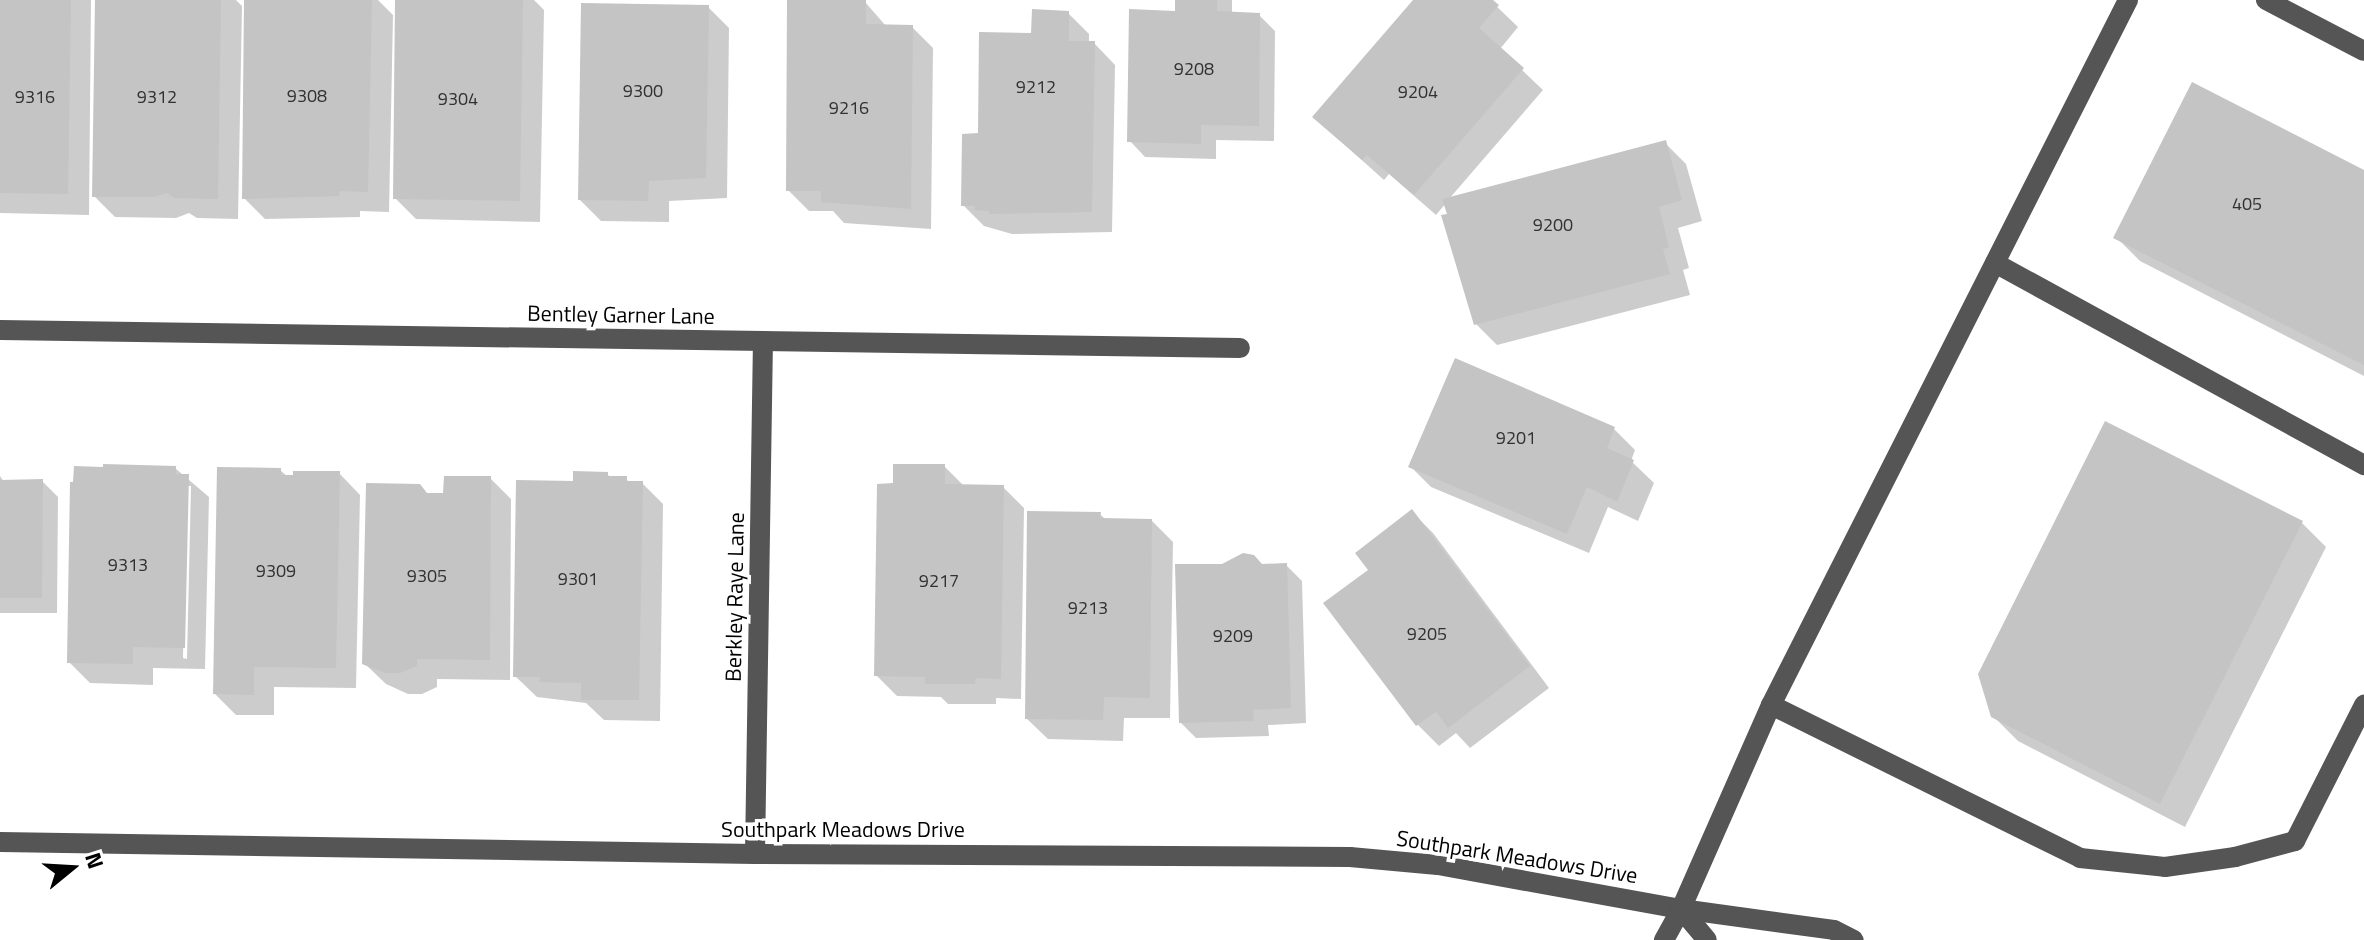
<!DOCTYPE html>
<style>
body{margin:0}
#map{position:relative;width:2364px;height:940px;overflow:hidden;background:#fff;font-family:"Titillium Web",sans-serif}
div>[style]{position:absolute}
.shadow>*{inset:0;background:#0003}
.building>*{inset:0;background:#c4c4c4}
.minor>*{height:20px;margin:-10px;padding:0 10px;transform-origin:10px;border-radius:10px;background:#555}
span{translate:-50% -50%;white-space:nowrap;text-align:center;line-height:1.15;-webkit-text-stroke:7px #fff;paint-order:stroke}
.number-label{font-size:18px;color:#313131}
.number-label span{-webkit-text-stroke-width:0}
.street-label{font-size:22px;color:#000}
.north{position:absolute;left:32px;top:828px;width:80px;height:80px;-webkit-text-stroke:6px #fff;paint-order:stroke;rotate:72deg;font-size:22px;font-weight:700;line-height:32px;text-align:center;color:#000}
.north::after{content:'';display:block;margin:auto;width:28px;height:36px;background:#000;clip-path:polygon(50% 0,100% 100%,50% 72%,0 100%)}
</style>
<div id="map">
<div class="shadow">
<div style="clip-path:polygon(0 0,91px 0,89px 215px,0 213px)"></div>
<div style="clip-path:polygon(97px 0,236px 0,242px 6px,238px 219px,197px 218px,189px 213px,176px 218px,115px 217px,94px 196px)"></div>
<div style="clip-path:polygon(246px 0,378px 0,393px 15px,389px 212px,360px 211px,360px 217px,265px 219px,244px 198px)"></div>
<div style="clip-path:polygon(397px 0,534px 0,544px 10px,540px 222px,416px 219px,395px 198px)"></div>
<div style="clip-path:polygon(1177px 0,1232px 0,1232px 13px,1259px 15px,1275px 31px,1274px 141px,1216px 140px,1216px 159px,1145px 157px,1130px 141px,1176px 13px)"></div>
<div style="clip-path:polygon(1415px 0,1490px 0,1518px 27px,1500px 49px,1543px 90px,1449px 199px,1665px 143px,1686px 164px,1702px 221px,1678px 228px,1689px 268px,1683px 270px,1690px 295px,1497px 345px,1476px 324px,1446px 203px,1436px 215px,1389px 174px,1384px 180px,1336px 137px)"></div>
<div style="clip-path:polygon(865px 2px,886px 26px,912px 27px,933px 48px,931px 229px,844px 223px,833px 211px,809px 211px,788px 190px)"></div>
<div style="clip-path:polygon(708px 7px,729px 28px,727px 198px,669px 201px,669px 222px,601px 221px,580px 200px)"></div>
<div style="clip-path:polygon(1068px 13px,1089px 34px,1089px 43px,1094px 43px,1115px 65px,1112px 232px,1012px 234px,984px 226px,963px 205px,980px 135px,1033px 35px)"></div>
<div style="clip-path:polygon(2364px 172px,2364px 376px,2140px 261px,2116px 237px)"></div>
<div style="clip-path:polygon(1614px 429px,1635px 450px,1631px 461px,1654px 483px,1638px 521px,1608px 507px,1589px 553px,1431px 487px,1410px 466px)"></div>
<div style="clip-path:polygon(944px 466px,965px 487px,1003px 487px,1024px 508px,1021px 699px,996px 698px,996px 704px,948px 704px,941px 697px,897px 696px,876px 675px)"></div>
<div style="clip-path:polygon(evenodd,175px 468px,209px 497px,205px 669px,153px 668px,153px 685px,90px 683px,69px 662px,175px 468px,187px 486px,191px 486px,187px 659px,183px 658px,187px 486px)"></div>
<div style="clip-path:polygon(280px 470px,288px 477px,339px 473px,360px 495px,356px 688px,274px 687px,274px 715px,236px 715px,215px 694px)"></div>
<div style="clip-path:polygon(607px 474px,611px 478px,642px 483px,663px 504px,660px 721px,604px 720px,586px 703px,537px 697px,515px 676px,575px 483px)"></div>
<div style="clip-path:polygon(0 476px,4px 482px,42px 481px,58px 497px,57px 613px,0 613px)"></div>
<div style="clip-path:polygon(490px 478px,511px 499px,510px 680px,437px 679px,437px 687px,422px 694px,408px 694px,386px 684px,364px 663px,428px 495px,445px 495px)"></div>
<div style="clip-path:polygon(1412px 512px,1433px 533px,1549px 688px,1470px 748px,1456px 733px,1439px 746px,1418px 725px,1326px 603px,1370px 570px)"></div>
<div style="clip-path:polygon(1100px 514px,1106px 520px,1152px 521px,1173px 542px,1170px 718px,1124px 718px,1123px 741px,1048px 739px,1026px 718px)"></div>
<div style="clip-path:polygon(2302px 523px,2326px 547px,2185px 827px,2018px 741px,1993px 716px)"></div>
<div style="clip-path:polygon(1286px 565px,1302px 581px,1306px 723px,1268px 725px,1269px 736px,1196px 738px,1180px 722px,1262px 566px)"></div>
</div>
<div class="building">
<div style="clip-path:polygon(0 0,71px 0,68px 194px,0 193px)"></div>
<div style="clip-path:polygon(95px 0,221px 0,218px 199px,174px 198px,167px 193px,154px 197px,92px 197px)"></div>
<div style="clip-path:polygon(244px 0,372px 0,368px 192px,340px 191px,339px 196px,242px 199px)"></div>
<div style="clip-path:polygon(395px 0,523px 0,520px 201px,393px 199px)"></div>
<div style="clip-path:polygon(787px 0,866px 0,866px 24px,913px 25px,911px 209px,821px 202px,821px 191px,786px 191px)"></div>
<div style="clip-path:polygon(1175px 0,1217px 0,1217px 11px,1260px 13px,1259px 126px,1201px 125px,1201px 144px,1127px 142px,1129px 9px,1175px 11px)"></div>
<div style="clip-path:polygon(1413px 0,1493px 0,1499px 5px,1479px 28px,1524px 68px,1414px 195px,1367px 155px,1362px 160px,1312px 117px)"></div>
<div style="clip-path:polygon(581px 3px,709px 5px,706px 178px,649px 181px,648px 201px,578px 200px)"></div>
<div style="clip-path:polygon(1032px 9px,1069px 11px,1069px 41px,1095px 41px,1092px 212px,989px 214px,989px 211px,975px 210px,975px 206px,961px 206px,962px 134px,978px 133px,979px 32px,1031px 33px)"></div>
<div style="clip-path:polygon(2192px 82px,2364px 170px,2364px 365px,2113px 238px)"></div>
<div style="clip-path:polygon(1666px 140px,1682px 200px,1659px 207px,1669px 247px,1663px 249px,1670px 274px,1474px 325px,1441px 215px,1447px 214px,1442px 199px)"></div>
<div style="clip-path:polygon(1455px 358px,1615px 427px,1607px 448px,1634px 460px,1617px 502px,1587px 487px,1567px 534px,1408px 467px)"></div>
<div style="clip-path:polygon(2105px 421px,2303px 521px,2160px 804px,1991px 717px,1978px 674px)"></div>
<div style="clip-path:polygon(103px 464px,176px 466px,176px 474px,189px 474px,185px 648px,133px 647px,133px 664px,67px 663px,70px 482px,73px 482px,74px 466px,103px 467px)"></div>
<div style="clip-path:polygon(893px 464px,945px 464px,945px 484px,1004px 485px,1001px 679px,976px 678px,975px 684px,925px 684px,925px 677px,874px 676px,877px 484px,893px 483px)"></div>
<div style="clip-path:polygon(217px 467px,281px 468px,281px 475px,293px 475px,293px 471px,340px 471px,336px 668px,254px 667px,254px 695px,213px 694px)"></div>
<div style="clip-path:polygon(573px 471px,608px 472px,608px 476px,627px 476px,627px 481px,643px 481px,639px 700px,581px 700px,581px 683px,539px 682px,540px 677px,513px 677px,516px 480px,573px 481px)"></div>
<div style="clip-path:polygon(444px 476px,491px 476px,490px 660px,417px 659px,417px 666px,400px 673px,385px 673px,362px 664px,366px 483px,420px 484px,427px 493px,443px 493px)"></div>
<div style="clip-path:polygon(43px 479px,42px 598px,0 598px,0 480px)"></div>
<div style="clip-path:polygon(1412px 509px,1530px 666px,1448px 728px,1436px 712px,1416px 726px,1323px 603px,1368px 570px,1355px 553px)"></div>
<div style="clip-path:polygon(1027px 511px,1101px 512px,1100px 518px,1152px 519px,1150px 698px,1104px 697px,1103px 720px,1025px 719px)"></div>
<div style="clip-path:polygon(1243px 553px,1254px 555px,1262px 564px,1287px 563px,1291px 708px,1253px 710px,1254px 721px,1179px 723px,1175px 564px,1222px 564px)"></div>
</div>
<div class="minor">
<div style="left:2266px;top:0;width:110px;rotate:27.5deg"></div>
<div style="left:1995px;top:263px;width:421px;rotate:28.7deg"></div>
<div style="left:0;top:330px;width:1240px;rotate:0.83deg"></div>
<div style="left:1771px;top:705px;width:345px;rotate:26.3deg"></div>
<div style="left:2080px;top:858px;width:85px;rotate:6deg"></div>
<div style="left:2165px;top:867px;width:71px;rotate:-8.1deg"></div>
<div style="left:2235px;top:857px;width:62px;rotate:-14.9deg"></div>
<div style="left:2295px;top:841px;width:153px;rotate:-63.1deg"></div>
<div style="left:0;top:842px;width:755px;rotate:0.91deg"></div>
<div style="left:755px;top:854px;width:595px;rotate:0.29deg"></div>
<div style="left:1350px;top:857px;width:88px;rotate:5.2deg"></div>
<div style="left:1438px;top:865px;width:247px;rotate:10.3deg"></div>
<div style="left:1681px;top:909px;width:154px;rotate:7.8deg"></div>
<div style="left:1834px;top:930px;width:22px;rotate:27deg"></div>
<div style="left:755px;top:854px;width:513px;rotate:-89.11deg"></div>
<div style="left:1681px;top:909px;width:40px;rotate:50deg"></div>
<div style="left:1664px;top:940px;width:35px;rotate:-61deg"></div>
<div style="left:1681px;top:909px;width:223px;rotate:-66.2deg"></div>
<div style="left:1771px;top:705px;width:790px;rotate:-63.14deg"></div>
</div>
<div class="number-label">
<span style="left:1194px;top:69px">9208</span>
<span style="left:1036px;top:87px">9212</span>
<span style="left:643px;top:91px">9300</span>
<span style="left:1418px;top:92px">9204</span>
<span style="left:307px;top:96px">9308</span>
<span style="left:35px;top:97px">9316</span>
<span style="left:157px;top:97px">9312</span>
<span style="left:458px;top:99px">9304</span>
<span style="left:849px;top:108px">9216</span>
<span style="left:2247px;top:204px">405</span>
<span style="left:1553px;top:225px">9200</span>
<span style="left:1516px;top:438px">9201</span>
<span style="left:128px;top:565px">9313</span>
<span style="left:276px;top:571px">9309</span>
<span style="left:427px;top:576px">9305</span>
<span style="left:578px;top:579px">9301</span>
<span style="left:939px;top:581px">9217</span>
<span style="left:1088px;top:608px">9213</span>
<span style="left:1427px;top:634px">9205</span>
<span style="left:1233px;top:636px">9209</span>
</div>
<div class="street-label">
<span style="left:621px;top:315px;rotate:1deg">Bentley Garner Lane</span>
<span style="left:735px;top:597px;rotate:-89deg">Berkley Raye Lane</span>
<span style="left:843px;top:830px">Southpark Meadows Drive</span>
<span style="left:1517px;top:857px;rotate:9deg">Southpark Meadows Drive</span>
</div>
<div class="north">N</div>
</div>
